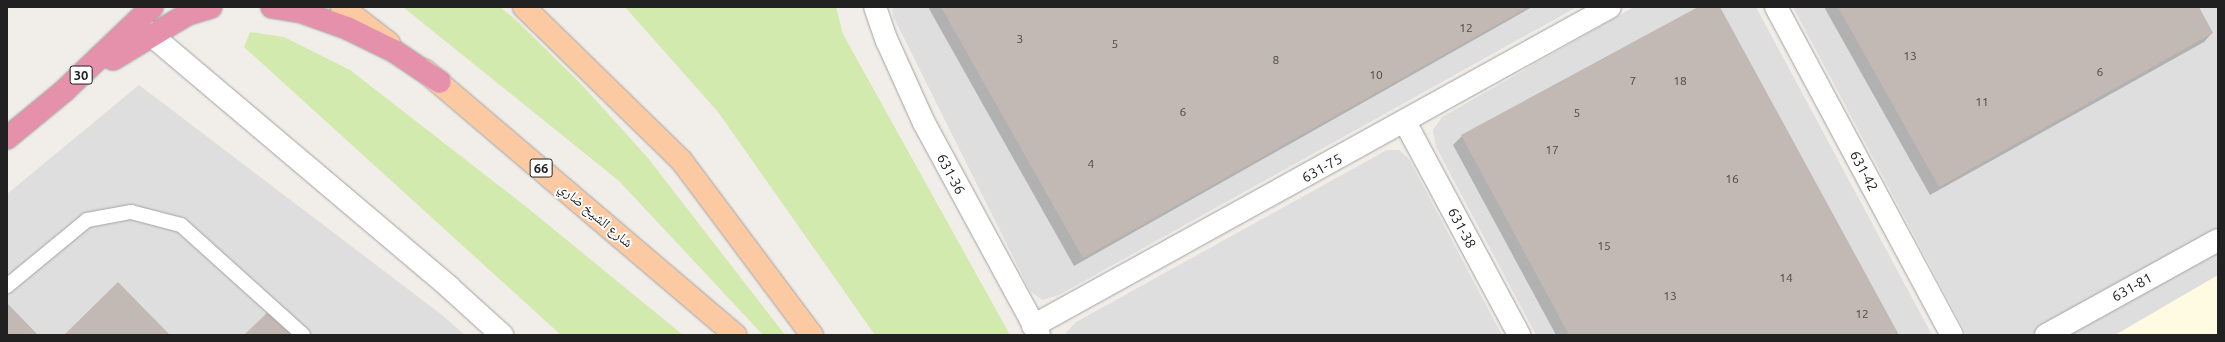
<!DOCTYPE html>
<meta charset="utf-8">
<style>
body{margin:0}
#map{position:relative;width:2225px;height:342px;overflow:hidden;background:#f1ede8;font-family:Ubuntu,"Noto Naskh Arabic",sans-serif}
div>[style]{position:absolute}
.residential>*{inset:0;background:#dfdede}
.education>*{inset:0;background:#fffbe3}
.grass>*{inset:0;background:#d3eaaf}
.shadow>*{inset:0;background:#0003}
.building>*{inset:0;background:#c2b8b4}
.roads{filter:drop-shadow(0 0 1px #a2a2a2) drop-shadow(0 0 1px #a2a2a2)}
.service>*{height:14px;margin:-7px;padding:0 7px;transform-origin:7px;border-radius:7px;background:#fff}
.minor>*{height:22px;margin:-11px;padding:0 11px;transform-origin:11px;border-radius:11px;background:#fff}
.primary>*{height:22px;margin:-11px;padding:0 11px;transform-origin:11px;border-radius:11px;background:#fbcaa3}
.motorway>*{height:22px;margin:-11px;padding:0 11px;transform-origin:11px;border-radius:11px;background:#e691ab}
span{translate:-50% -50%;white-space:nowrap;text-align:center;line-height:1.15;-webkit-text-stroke:3.5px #fff;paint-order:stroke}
.number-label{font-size:12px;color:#494746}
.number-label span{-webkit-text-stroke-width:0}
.shield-label span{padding:1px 3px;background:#fff;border:1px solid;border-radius:3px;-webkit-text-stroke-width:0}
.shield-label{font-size:13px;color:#212121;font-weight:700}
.street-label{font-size:14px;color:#212121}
.frame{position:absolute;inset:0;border:8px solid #212121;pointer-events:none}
</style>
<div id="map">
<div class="residential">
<div style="clip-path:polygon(892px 7px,1577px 7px,1059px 295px,1042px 300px,1030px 291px,893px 16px)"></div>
<div style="clip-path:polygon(1634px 7px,1756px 7px,1932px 335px,1536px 335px,1436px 147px,1433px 130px,1442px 117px)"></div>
<div style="clip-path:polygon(1793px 7px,2218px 7px,2218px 335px,1967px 335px)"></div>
<div style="clip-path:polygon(139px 85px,442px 315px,465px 335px,7px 335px,7px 194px)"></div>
<div style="clip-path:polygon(1387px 150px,1399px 150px,1409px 159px,1502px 335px,1064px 335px,1076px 322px)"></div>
</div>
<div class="education">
<div style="clip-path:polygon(2218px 275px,2218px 335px,2115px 335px)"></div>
</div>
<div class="grass">
<div style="clip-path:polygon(403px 7px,500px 7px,516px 20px,582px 85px,648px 158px,785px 335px,763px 335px,619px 181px)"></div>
<div style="clip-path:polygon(625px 7px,836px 7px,843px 34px,1010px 335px,875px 335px,718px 112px)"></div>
<div style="clip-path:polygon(250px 32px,284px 37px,350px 70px,524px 205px,683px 335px,561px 335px,244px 47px)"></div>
</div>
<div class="shadow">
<div style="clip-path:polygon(928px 7px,1532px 7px,1074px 266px)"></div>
<div style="clip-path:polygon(1700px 7px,1719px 7px,1898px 335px,1556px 335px,1453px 145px,1462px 136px)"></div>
<div style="clip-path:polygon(1824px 7px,2198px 7px,2212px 33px,2204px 42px,1930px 195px)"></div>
</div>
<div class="building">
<div style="clip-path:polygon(941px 7px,1528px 7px,1083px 258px)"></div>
<div style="clip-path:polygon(1698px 7px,1720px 7px,1899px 335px,1569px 335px,1461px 135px)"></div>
<div style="clip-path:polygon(1838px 7px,2199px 7px,2213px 33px,1939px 187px)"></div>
<div style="clip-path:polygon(118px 282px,170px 335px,64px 335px)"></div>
<div style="clip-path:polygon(7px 303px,38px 335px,7px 335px)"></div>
<div style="clip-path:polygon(270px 310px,294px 335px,244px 335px)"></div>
</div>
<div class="roads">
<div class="service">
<div style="left:7px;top:286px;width:104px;rotate:-39.5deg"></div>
<div style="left:87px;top:220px;width:45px;rotate:-10.3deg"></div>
<div style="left:131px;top:212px;width:52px;rotate:14.6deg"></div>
<div style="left:181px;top:225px;width:164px;rotate:42deg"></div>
</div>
<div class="minor">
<div style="left:875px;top:7px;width:36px;rotate:71deg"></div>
<div style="left:887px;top:41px;width:90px;rotate:65.7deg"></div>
<div style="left:924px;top:123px;width:241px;rotate:61.5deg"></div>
<div style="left:1776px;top:7px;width:372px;rotate:61.8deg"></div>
<div style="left:137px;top:23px;width:409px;rotate:40.2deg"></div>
<div style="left:449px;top:287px;width:72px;rotate:42.2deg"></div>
<div style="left:1405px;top:122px;width:242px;rotate:61.8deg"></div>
<div style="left:1033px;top:326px;width:659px;rotate:-28.94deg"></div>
<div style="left:2046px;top:335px;width:196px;rotate:-28.9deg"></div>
</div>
<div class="primary">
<div style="left:342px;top:7px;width:59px;rotate:37.5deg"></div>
<div style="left:524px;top:7px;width:219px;rotate:44.3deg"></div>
<div style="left:681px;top:160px;width:219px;rotate:53.2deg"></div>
<div style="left:424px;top:70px;width:409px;rotate:40.4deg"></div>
</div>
<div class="motorway">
<div style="left:272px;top:7px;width:30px;rotate:9deg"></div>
<div style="left:302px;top:12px;width:48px;rotate:19.6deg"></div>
<div style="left:347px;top:28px;width:52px;rotate:26.1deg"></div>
<div style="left:394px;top:51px;width:55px;rotate:34deg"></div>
<div style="left:113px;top:59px;width:87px;rotate:-31deg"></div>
<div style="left:188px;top:14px;width:24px;rotate:-17deg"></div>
<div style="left:7px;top:138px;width:74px;rotate:-39.5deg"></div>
<div style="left:64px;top:91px;width:122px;rotate:-43.7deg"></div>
</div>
</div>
<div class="number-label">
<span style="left:1466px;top:28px">12</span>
<span style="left:1020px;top:39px">3</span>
<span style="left:1115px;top:44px">5</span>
<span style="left:1910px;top:56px">13</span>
<span style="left:1276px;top:60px">8</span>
<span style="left:2100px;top:72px">6</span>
<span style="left:1376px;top:75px">10</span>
<span style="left:1633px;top:81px">7</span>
<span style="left:1680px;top:81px">18</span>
<span style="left:1982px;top:102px">11</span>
<span style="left:1183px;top:112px">6</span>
<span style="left:1577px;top:113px">5</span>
<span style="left:1552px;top:150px">17</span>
<span style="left:1091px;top:164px">4</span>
<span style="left:1732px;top:179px">16</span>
<span style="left:1604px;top:246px">15</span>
<span style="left:1786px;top:278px">14</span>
<span style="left:1670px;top:296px">13</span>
<span style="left:1862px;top:314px">12</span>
</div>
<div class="shield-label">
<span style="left:81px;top:75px">30</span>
<span style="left:541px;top:168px">66</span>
</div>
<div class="street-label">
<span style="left:1322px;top:168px;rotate:-29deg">631-75</span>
<span style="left:1864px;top:171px;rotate:62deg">631-42</span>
<span style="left:951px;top:174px;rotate:62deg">631-36</span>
<span style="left:596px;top:215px;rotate:40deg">شارع الشيخ ضاري</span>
<span style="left:1462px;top:228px;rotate:62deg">631-38</span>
<span style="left:2132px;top:287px;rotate:-29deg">631-81</span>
</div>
<div class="frame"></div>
</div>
